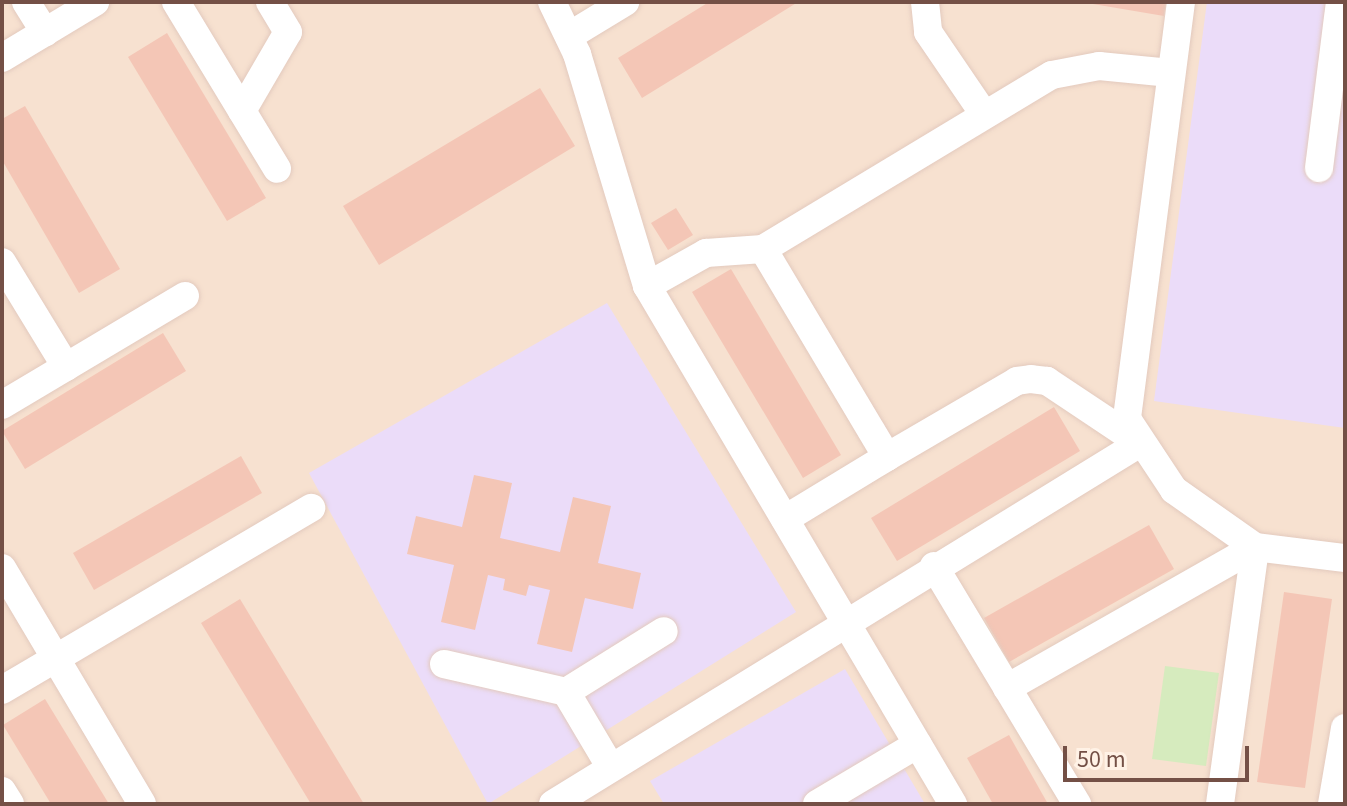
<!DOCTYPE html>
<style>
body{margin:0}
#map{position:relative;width:1347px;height:806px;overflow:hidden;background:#fdeedf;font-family:"Source Sans 3",sans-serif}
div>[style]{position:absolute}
.residential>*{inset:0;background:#f7e1d0}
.education>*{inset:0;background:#ebdcf9}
.green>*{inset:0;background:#d6ebbe}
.building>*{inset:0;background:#f4c6b6}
.roads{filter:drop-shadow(0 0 2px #e3cabe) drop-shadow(0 0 2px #e3cabe)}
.minor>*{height:28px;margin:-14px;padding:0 14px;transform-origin:14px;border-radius:14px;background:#fff}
span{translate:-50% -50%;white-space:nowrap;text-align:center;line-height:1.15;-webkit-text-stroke:7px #fff2e6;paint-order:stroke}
.frame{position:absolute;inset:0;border:4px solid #745046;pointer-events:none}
.scale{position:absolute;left:1063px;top:746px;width:186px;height:36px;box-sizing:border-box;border:4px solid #745046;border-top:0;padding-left:10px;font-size:24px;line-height:28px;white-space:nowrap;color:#745046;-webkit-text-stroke:6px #fff2e6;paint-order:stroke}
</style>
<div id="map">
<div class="residential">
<div style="clip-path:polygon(2px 2px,1345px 2px,1345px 804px,2px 804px)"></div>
</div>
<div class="education">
<div style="clip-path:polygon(1207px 2px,1345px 2px,1345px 428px,1154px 401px)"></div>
<div style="clip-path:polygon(607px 303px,796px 612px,488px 804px,309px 473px)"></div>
<div style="clip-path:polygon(845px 669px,925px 804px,664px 804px,650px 781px)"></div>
</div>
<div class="green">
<div style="clip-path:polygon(1165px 666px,1219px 673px,1206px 766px,1152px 759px)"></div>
</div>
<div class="building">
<div style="clip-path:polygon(709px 2px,798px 2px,642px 98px,618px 58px)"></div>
<div style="clip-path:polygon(1081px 2px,1166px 2px,1164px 16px)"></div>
<div style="clip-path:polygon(167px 33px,266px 198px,227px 221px,128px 57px)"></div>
<div style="clip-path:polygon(540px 88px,575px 146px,379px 265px,343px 206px)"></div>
<div style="clip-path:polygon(25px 106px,120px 269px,79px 293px,2px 160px,2px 119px)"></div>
<div style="clip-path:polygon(676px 208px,693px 235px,668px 250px,651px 223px)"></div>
<div style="clip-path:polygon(731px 269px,841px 455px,803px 478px,692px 292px)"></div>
<div style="clip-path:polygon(163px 333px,186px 371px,25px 469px,2px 431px)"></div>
<div style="clip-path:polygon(1054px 407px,1080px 451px,897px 561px,871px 518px)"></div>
<div style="clip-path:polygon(241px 456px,262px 493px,94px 590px,73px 553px)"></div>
<div style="clip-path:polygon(474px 475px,512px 483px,500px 538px,560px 552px,573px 497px,611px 506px,598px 563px,641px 573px,633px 609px,585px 598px,572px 652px,537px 644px,550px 590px,529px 585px,526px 596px,503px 590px,505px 579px,488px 575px,475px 630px,441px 622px,454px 565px,407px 554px,416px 516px,462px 527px)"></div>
<div style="clip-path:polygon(1149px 525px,1174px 569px,1009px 662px,984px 618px)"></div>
<div style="clip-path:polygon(1284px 592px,1332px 599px,1305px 788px,1257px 782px)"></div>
<div style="clip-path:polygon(240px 599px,364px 804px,311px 804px,201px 623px)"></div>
<div style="clip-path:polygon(45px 699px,109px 804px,51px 804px,3px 725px)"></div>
<div style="clip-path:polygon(1009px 735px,1048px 804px,993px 804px,967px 758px)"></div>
</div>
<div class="roads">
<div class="minor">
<div style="left:26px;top:2px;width:36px;rotate:58deg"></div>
<div style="left:176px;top:2px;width:195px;rotate:58.8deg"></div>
<div style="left:552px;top:2px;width:58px;rotate:64.3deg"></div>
<div style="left:577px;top:54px;width:242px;rotate:73.2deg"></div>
<div style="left:647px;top:286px;width:602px;rotate:59.43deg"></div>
<div style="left:925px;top:2px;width:30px;rotate:84deg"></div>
<div style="left:928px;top:32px;width:99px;rotate:55.7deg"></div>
<div style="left:1181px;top:2px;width:420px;rotate:97.4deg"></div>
<div style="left:1127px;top:419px;width:85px;rotate:56.5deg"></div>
<div style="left:1174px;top:490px;width:99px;rotate:35.1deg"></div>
<div style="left:1255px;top:547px;width:91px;rotate:7deg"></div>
<div style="left:569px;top:36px;width:66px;rotate:-31.3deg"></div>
<div style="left:2px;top:58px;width:109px;rotate:-31.1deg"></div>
<div style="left:242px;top:111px;width:91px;rotate:-59.8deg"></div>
<div style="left:288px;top:32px;width:35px;rotate:-121deg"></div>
<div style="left:1319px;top:168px;width:167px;rotate:-82.8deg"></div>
<div style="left:2px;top:262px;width:123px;rotate:58.6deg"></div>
<div style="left:647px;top:286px;width:68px;rotate:-29.2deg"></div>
<div style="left:706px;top:253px;width:57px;rotate:-4deg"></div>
<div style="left:2px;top:405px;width:213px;rotate:-30.8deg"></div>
<div style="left:785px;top:519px;width:119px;rotate:-31.3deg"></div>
<div style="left:887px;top:457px;width:242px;rotate:-120.8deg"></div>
<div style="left:763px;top:249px;width:337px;rotate:-31.1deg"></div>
<div style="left:1052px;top:75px;width:48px;rotate:-10.8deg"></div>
<div style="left:1099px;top:66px;width:72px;rotate:5.6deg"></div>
<div style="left:934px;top:566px;width:278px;rotate:59deg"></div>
<div style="left:2px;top:568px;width:274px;rotate:59.3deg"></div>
<div style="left:444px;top:664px;width:125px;rotate:12.9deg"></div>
<div style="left:566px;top:692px;width:88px;rotate:59.4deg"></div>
<div style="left:1007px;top:688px;width:285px;rotate:-29.6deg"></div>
<div style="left:2px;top:690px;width:359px;rotate:-30.5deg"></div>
<div style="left:566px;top:692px;width:115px;rotate:-31.9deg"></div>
<div style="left:2px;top:791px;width:15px;rotate:58deg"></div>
<div style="left:553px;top:804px;width:689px;rotate:-31.59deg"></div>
<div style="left:1140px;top:443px;width:112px;rotate:-146.3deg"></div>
<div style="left:1047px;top:381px;width:16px;rotate:-173deg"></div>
<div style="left:1031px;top:379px;width:14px;rotate:172deg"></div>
<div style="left:1017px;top:381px;width:151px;rotate:149.7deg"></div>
<div style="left:817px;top:804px;width:117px;rotate:-30.7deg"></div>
<div style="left:1220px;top:804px;width:259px;rotate:-82.2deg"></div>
<div style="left:1332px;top:804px;width:77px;rotate:-80.3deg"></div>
</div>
</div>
<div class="frame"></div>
<div class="scale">50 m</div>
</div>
